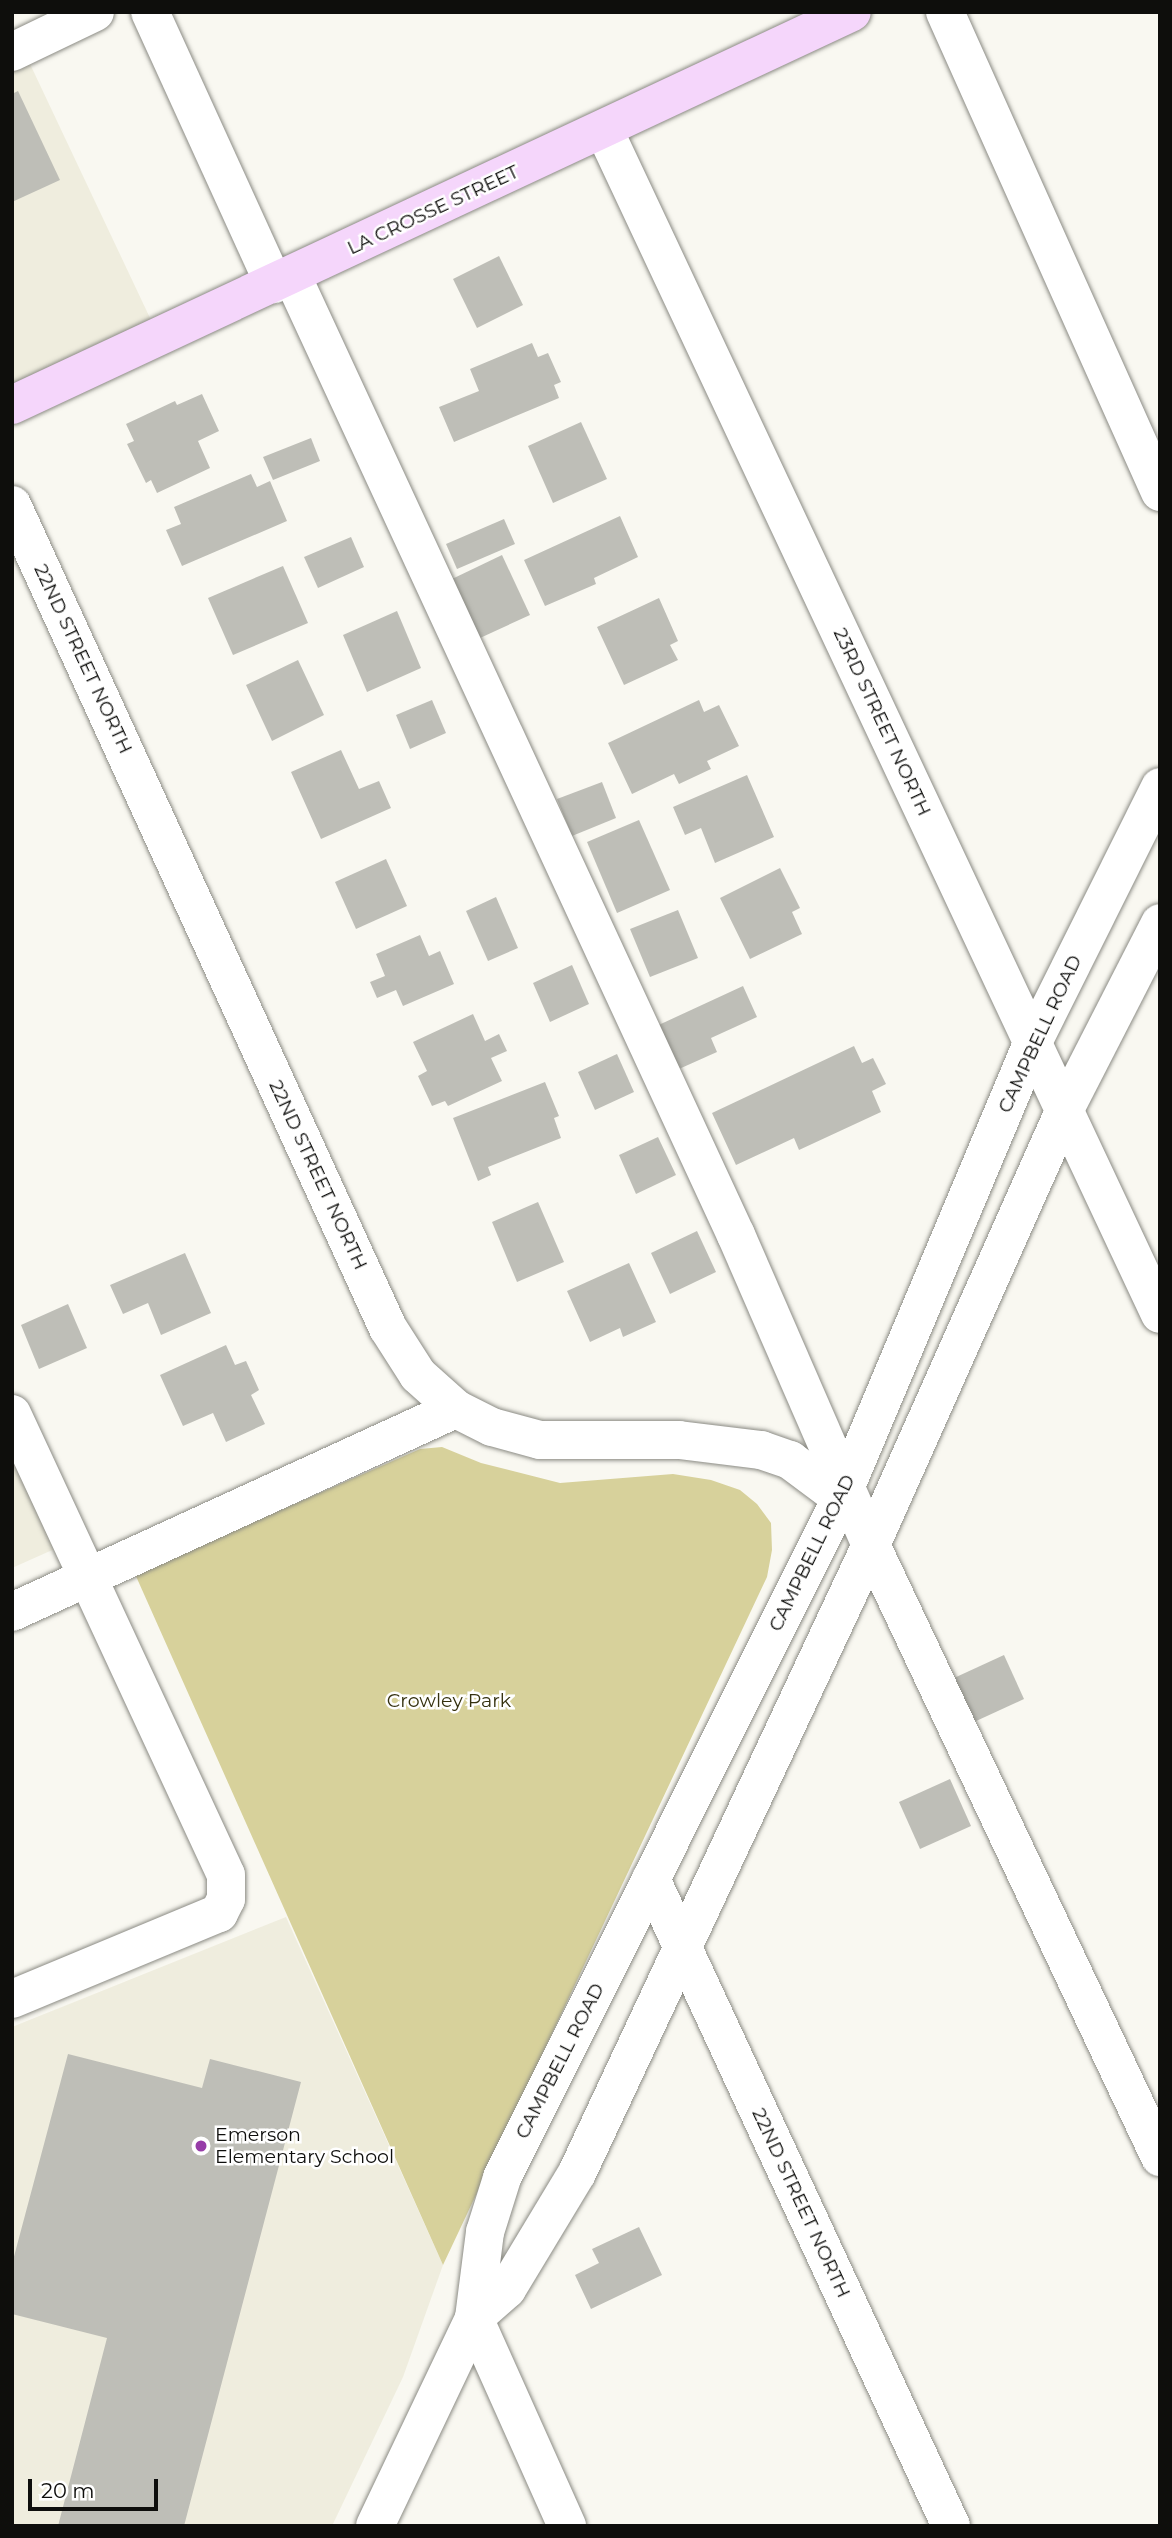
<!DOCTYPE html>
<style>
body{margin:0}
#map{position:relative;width:1172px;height:2538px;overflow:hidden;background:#f9f8f1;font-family:Montserrat,sans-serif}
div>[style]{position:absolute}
.built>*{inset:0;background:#efedde}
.green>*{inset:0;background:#d7d19b}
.building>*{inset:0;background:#bebeb7}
.roads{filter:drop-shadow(0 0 2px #8b8b84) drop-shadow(0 0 2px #8b8b84)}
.minor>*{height:38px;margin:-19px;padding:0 19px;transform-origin:19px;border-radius:19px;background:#fff}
.major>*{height:38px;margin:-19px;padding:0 19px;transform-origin:19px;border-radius:19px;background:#f5d6fb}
.dots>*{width:19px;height:19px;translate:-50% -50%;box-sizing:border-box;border:4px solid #fff;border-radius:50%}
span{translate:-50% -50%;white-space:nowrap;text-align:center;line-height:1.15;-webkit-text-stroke:5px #fff;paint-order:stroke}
.street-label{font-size:19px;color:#0e0e0c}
.park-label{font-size:19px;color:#35310f}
.poi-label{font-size:19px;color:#0e0e0c}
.left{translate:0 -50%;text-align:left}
.frame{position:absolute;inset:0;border:14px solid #0e0e0c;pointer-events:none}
.scale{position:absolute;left:28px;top:2479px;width:130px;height:32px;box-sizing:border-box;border:4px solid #0e0e0c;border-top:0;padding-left:9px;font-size:21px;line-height:24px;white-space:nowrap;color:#0e0e0c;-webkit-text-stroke:5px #fff;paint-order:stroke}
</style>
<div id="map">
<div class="built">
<div style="clip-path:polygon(22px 47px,159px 337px,12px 405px,12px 52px)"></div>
<div style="clip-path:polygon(12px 1452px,59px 1547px,12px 1568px)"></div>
<div style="clip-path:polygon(286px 1917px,443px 2265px,403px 2377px,332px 2526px,12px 2526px,12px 2027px)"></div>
</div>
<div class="green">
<div style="clip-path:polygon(442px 1447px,481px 1463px,560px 1483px,673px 1474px,711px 1480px,740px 1490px,757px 1504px,771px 1523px,772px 1550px,767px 1577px,443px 2265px,135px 1574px,420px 1449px)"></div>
</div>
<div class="building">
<div style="clip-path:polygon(18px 91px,60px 180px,12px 202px,12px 94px)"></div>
<div style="clip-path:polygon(499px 256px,523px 305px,477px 328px,453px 279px)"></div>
<div style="clip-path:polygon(532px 343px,538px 357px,548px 353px,561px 382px,554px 385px,559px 398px,454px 442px,439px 407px,479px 391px,470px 369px)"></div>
<div style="clip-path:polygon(202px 394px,219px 431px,198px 441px,210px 468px,157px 493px,151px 480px,146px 483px,127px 444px,134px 441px,126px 424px,175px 401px,177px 405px)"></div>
<div style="clip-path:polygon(581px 422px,607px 479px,553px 503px,528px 446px)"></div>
<div style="clip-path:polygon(311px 438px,320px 461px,273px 480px,263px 457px)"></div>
<div style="clip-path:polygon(251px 474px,257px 487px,270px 481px,287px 521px,182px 566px,166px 530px,181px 524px,174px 507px)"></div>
<div style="clip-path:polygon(620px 516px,638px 557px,594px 578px,596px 584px,545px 606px,524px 560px)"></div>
<div style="clip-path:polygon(504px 519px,515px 544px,457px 569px,446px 544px)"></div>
<div style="clip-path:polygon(351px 537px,364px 567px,318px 588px,304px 557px)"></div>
<div style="clip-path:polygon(502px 555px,530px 615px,480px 638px,452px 579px)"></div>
<div style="clip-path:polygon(283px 566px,308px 623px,233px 655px,208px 598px)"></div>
<div style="clip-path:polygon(659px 598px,678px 641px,670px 645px,678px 660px,624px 685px,597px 627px)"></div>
<div style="clip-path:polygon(397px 611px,421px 668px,367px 692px,343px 635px)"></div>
<div style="clip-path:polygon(298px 660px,324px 715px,272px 741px,246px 685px)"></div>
<div style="clip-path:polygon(432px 700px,446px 733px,410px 749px,396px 715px)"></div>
<div style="clip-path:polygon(699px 700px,704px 712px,719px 705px,739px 746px,707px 761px,711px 769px,679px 784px,674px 774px,632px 794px,608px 743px)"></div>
<div style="clip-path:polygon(341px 750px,359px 789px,379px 781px,391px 808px,321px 839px,291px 772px)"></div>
<div style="clip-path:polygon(747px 775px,774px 837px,715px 863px,701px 828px,685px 835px,673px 807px)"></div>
<div style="clip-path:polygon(602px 782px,616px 818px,572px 836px,557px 799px)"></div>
<div style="clip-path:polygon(639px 820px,670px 890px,617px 913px,587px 842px)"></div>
<div style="clip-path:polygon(386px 859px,407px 906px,356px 929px,335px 882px)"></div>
<div style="clip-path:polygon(780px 868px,800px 908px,792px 912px,802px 934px,750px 959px,720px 898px)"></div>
<div style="clip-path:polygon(496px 897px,518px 948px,488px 961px,466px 911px)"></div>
<div style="clip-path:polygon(678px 910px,698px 958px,650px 977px,630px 929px)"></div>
<div style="clip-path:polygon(420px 935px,429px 956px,440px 951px,454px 984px,403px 1006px,396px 990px,377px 998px,370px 982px,385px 976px,376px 954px)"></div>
<div style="clip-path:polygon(572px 965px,589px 1004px,550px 1022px,533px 983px)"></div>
<div style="clip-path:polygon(743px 986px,757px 1017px,711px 1038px,717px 1052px,670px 1073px,650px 1029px)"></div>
<div style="clip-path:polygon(473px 1014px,485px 1041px,499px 1034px,507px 1051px,491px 1058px,502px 1081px,448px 1106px,445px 1101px,432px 1106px,418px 1076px,427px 1071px,413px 1042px)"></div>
<div style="clip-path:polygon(854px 1046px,862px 1063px,873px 1058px,886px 1084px,872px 1091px,881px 1112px,799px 1150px,794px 1138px,736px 1165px,712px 1113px)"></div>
<div style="clip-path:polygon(617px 1054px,634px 1092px,595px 1110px,578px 1072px)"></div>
<div style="clip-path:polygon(545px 1082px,559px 1116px,554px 1118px,561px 1138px,488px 1167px,491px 1175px,478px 1181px,453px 1118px)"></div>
<div style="clip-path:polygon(658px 1137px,676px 1175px,636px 1194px,619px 1155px)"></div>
<div style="clip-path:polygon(538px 1202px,564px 1262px,517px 1282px,492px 1222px)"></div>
<div style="clip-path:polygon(697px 1231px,716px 1272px,670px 1294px,651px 1253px)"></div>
<div style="clip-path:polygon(185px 1253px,211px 1313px,161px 1335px,148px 1303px,123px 1314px,110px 1285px)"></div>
<div style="clip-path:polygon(629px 1263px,656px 1322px,623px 1337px,620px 1328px,590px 1342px,567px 1291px)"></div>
<div style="clip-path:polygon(68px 1304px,87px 1348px,39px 1369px,21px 1325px)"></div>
<div style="clip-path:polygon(226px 1345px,235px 1365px,246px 1361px,259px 1390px,251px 1395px,265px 1424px,226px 1442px,213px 1413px,183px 1426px,160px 1375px)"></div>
<div style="clip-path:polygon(1004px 1655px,1024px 1699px,974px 1722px,954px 1678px)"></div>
<div style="clip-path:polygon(950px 1779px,971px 1826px,920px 1849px,899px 1802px)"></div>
<div style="clip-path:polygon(68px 2054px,202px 2088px,210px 2059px,301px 2082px,184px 2526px,58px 2526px,107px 2338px,12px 2314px,12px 2264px)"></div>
<div style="clip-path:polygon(639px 2227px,662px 2275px,591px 2309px,575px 2275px,599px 2263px,592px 2249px)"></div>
</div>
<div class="roads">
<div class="minor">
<div style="left:150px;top:12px;width:299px;rotate:65.5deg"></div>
<div style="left:945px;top:12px;width:526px;rotate:65.87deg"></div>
<div style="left:12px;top:52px;width:92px;rotate:-25.7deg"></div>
<div style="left:604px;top:130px;width:1308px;rotate:64.85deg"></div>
<div style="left:292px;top:276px;width:1057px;rotate:65.16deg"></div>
<div style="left:736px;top:1235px;width:338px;rotate:66.5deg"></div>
<div style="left:871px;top:1545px;width:677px;rotate:64.72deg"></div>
<div style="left:12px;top:505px;width:905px;rotate:65.45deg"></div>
<div style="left:388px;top:1328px;width:56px;rotate:57.4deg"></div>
<div style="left:418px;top:1375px;width:51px;rotate:41.8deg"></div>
<div style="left:456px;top:1409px;width:40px;rotate:26.6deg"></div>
<div style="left:492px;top:1427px;width:50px;rotate:15.2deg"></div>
<div style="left:540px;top:1440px;width:139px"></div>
<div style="left:679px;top:1440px;width:83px;rotate:7deg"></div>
<div style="left:761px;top:1450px;width:31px;rotate:19deg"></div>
<div style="left:790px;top:1460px;width:64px;rotate:36.7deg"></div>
<div style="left:841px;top:1498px;width:15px;rotate:58deg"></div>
<div style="left:12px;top:1414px;width:508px;rotate:65.1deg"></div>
<div style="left:226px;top:1875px;width:24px;rotate:90deg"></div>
<div style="left:226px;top:1899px;width:16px;rotate:117deg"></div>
<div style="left:219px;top:1913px;width:224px;rotate:157.4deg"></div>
<div style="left:12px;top:1612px;width:488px;rotate:-24.6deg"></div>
<div style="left:651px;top:1879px;width:713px;rotate:65.12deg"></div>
<div style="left:474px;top:2318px;width:44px;rotate:-41.3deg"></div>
<div style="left:507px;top:2289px;width:135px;rotate:-58.9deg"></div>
<div style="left:577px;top:2173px;width:693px;rotate:-64.91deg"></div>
<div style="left:871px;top:1545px;width:475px;rotate:-66deg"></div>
<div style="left:1064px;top:1111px;width:211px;rotate:-62.9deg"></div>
<div style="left:474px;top:2318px;width:228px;rotate:65.9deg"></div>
<div style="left:375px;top:2526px;width:230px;rotate:-64.5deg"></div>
<div style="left:474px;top:2318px;width:87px;rotate:-82.7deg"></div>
<div style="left:485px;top:2232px;width:57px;rotate:-72.5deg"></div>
<div style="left:502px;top:2178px;width:760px;rotate:-63.5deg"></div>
<div style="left:841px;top:1498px;width:493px;rotate:-67.2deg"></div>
<div style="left:1032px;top:1044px;width:287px;rotate:-63.5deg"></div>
</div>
<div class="major">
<div style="left:12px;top:405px;width:927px;rotate:-25.07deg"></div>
</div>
</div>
<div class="dots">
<div style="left:201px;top:2146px;background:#973da8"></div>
</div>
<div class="street-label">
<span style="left:433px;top:210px;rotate:-25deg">LA CROSSE STREET</span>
<span style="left:83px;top:659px;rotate:65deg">22ND STREET NORTH</span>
<span style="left:882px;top:722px;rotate:65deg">23RD STREET NORTH</span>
<span style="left:1040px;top:1034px;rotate:-65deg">CAMPBELL ROAD</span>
<span style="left:318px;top:1175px;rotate:65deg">22ND STREET NORTH</span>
<span style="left:812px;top:1553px;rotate:-64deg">CAMPBELL ROAD</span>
<span style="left:560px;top:2061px;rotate:-63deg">CAMPBELL ROAD</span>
<span style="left:801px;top:2203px;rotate:65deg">22ND STREET NORTH</span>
</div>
<div class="park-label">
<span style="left:449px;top:1701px">Crowley Park</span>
</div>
<div class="poi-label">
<span class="left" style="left:215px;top:2146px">Emerson<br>Elementary School</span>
</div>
<div class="frame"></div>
<div class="scale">20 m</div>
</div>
